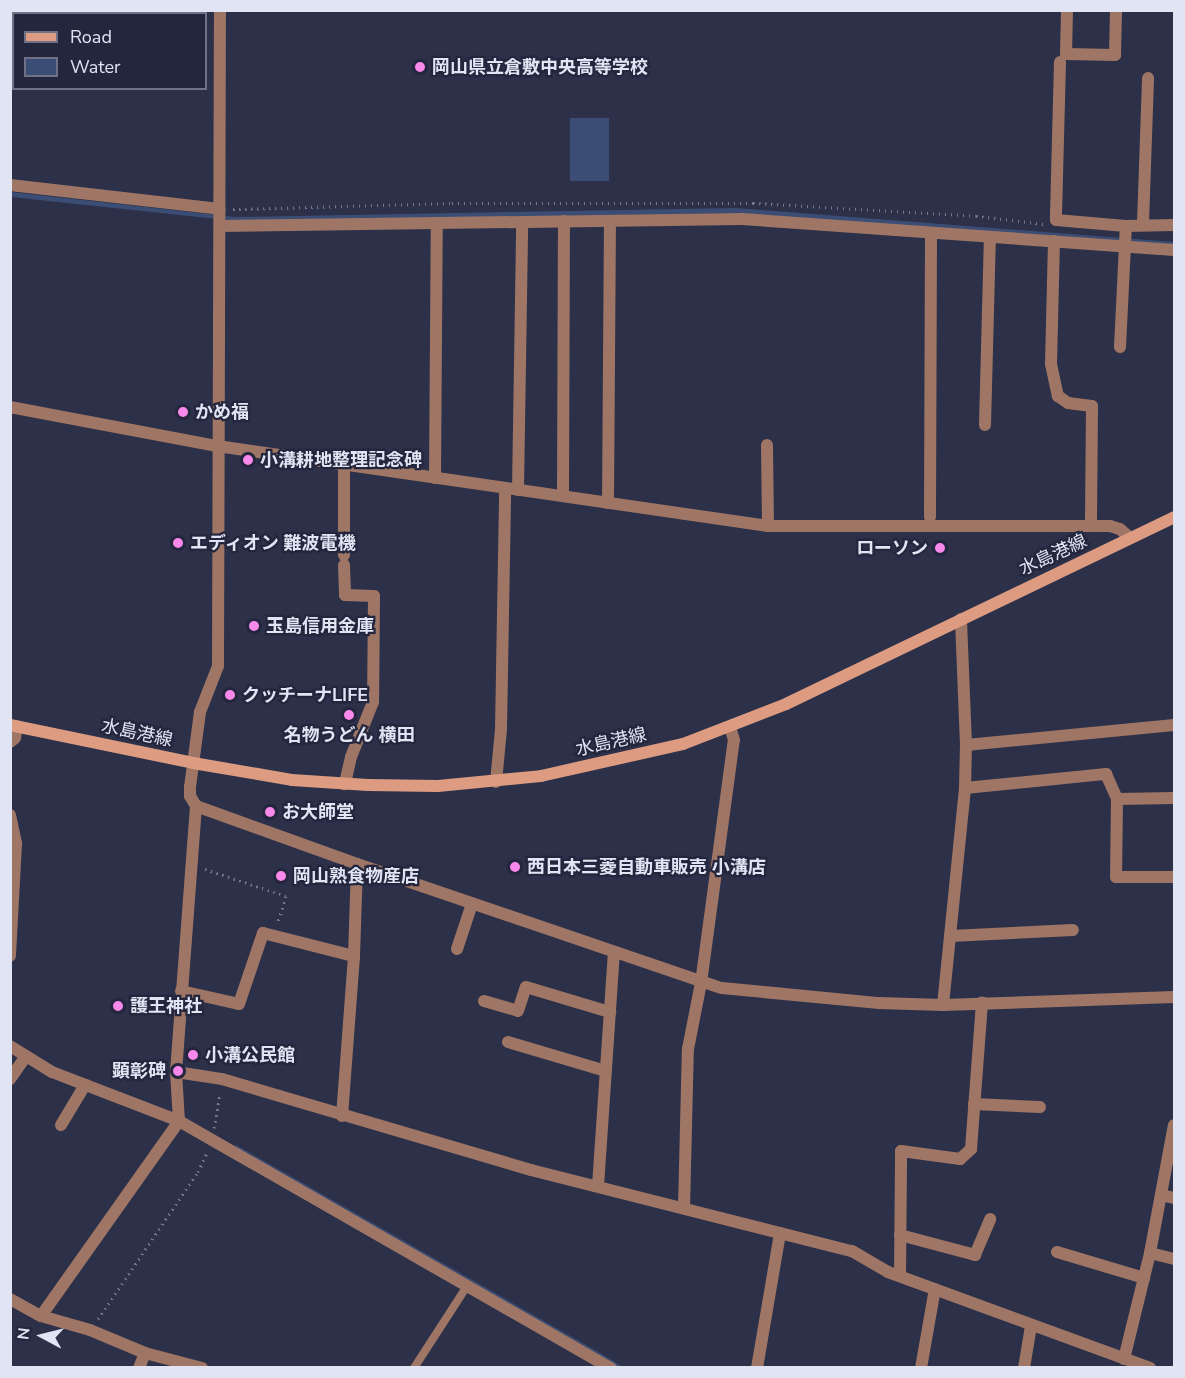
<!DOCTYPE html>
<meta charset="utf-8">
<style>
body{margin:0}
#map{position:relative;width:1185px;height:1378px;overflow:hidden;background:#2c3048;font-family:"Nunito Sans","Noto Sans JP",sans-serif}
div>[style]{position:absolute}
.water>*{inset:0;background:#3b4d74}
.path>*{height:3px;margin-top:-1.5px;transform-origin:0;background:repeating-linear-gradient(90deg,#74778c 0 1.5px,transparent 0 6px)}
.lane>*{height:8px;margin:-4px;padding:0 4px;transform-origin:4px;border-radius:4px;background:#9f7665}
.street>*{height:12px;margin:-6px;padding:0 6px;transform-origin:6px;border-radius:6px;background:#9f7665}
.secondary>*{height:12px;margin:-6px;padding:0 6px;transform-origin:6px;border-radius:6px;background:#dd9b81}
.dots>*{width:16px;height:16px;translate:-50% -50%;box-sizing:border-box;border:3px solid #23263d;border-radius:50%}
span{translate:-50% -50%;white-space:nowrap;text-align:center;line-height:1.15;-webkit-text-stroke:4.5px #23263d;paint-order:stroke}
.poi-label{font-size:18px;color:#e1e4f3;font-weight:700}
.left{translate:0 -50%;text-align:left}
.right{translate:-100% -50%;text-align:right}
.street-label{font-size:18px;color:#e1e4f3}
.frame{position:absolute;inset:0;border:12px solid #e1e4f3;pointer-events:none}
.legend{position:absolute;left:12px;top:12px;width:195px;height:78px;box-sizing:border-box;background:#23263d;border:2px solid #6f7286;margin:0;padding:8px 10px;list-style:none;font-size:18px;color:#e1e4f3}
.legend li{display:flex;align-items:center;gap:12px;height:30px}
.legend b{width:30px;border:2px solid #6f7286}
.north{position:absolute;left:12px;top:1306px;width:60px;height:60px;-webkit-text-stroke:4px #23263d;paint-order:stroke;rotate:277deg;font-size:16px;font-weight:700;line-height:24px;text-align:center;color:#e1e4f3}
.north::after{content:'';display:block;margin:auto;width:21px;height:27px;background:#e1e4f3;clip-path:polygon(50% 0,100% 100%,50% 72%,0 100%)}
</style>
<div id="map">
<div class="water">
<div style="clip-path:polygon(570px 118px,609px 118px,609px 181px,570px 181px)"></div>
<div style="clip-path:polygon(11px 192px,235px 217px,736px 208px,1174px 242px,1174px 246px,736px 213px,236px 221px,11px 197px)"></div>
<div style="clip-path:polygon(236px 1145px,600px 1353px,623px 1367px,618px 1367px,233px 1149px)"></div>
</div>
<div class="path">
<div style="left:233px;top:209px;width:219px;rotate:-1.6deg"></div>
<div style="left:452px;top:203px;width:301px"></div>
<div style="left:753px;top:203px;width:223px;rotate:3.3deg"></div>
<div style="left:976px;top:216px;width:69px;rotate:6.6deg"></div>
<div style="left:205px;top:869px;width:85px;rotate:18.4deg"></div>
<div style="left:286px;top:896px;width:28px;rotate:107deg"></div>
<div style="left:214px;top:1128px;width:36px;rotate:-80deg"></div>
<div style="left:98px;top:1319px;width:178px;rotate:-55.8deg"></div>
<div style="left:198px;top:1172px;width:23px;rotate:-65deg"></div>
</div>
<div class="lane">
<div style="left:414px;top:1368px;width:98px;rotate:-57.1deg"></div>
</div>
<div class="street">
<div style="left:1067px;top:10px;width:44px;rotate:91.3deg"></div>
<div style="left:1066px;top:54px;width:49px;rotate:1.2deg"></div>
<div style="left:1115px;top:55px;width:45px;rotate:-88.7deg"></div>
<div style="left:1060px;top:62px;width:158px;rotate:91.5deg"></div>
<div style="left:1056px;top:220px;width:70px;rotate:4.9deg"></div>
<div style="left:1126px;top:226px;width:48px;rotate:-1.2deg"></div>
<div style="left:10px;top:185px;width:211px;rotate:6.5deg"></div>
<div style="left:1143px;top:223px;width:145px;rotate:-88deg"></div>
<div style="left:220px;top:226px;width:522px;rotate:-0.77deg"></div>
<div style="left:742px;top:219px;width:433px;rotate:4.1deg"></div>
<div style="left:1054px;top:241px;width:123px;rotate:91.4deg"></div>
<div style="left:1051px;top:364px;width:33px;rotate:78deg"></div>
<div style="left:1058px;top:396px;width:12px;rotate:35deg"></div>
<div style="left:1068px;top:403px;width:24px;rotate:7deg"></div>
<div style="left:1092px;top:406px;width:120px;rotate:90.5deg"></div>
<div style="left:1120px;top:347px;width:121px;rotate:-87.2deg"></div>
<div style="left:10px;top:407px;width:211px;rotate:10.7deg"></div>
<div style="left:217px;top:446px;width:557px;rotate:8.26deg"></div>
<div style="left:768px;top:526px;width:342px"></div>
<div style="left:1110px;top:526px;width:10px;rotate:17deg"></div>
<div style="left:1120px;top:529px;width:13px;rotate:42deg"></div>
<div style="left:985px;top:425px;width:188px;rotate:-88.5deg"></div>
<div style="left:767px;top:445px;width:81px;rotate:89.3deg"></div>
<div style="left:435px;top:478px;width:255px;rotate:-89.6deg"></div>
<div style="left:518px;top:490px;width:268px;rotate:-89.1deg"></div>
<div style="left:563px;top:496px;width:275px;rotate:-89.8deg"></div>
<div style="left:608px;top:503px;width:282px;rotate:-89.6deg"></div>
<div style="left:930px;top:517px;width:284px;rotate:-89.8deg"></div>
<div style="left:344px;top:555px;width:90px;rotate:-90deg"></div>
<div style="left:344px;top:565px;width:30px;rotate:88deg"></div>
<div style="left:345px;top:595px;width:29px;rotate:2deg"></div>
<div style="left:374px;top:596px;width:106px;rotate:90.5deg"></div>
<div style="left:373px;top:702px;width:59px;rotate:111.8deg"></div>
<div style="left:351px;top:757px;width:28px;rotate:103deg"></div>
<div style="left:10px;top:742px;width:6px;rotate:-39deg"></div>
<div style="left:15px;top:738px;width:12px;rotate:-81deg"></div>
<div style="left:966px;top:745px;width:209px;rotate:-5.5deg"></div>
<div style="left:496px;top:782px;width:53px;rotate:-84.6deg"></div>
<div style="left:501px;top:729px;width:241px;rotate:-89deg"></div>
<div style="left:965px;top:788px;width:142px;rotate:-5.7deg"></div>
<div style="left:1106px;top:774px;width:27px;rotate:66deg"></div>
<div style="left:1117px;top:799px;width:78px;rotate:90.7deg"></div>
<div style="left:1116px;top:877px;width:58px"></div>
<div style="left:1117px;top:799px;width:57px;rotate:-1deg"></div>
<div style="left:196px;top:806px;width:171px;rotate:19.8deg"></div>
<div style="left:357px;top:864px;width:385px;rotate:18.8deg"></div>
<div style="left:722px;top:988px;width:158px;rotate:5.5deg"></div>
<div style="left:879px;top:1003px;width:64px;rotate:1.8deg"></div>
<div style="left:943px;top:1005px;width:231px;rotate:-2deg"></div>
<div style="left:10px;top:815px;width:30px;rotate:78deg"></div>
<div style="left:16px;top:844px;width:112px;rotate:93.1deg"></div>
<div style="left:950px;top:936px;width:123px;rotate:-2.8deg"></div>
<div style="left:457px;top:949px;width:47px;rotate:-71.6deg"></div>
<div style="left:181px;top:991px;width:59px;rotate:12.6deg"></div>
<div style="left:239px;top:1004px;width:75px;rotate:-71.3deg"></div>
<div style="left:263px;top:933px;width:94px;rotate:14.2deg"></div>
<div style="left:484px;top:1001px;width:35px;rotate:16deg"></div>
<div style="left:518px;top:1011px;width:25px;rotate:-72deg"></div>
<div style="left:526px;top:987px;width:88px;rotate:16.6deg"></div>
<div style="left:943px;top:1005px;width:218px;rotate:-84.2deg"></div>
<div style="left:965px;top:788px;width:43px;rotate:-88.7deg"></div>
<div style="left:966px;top:745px;width:126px;rotate:-92.3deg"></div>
<div style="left:508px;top:1042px;width:102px;rotate:16.5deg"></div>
<div style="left:10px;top:1046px;width:49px;rotate:31.8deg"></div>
<div style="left:52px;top:1072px;width:136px;rotate:21.1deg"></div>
<div style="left:179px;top:1121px;width:498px;rotate:29.8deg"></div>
<div style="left:176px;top:1072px;width:47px;rotate:8.7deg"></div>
<div style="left:222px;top:1079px;width:322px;rotate:16.4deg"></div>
<div style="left:531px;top:1170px;width:331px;rotate:14.2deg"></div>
<div style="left:852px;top:1251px;width:42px;rotate:30.3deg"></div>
<div style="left:888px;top:1272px;width:279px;rotate:20.1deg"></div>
<div style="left:10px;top:1079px;width:28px;rotate:-55deg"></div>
<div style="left:974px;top:1104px;width:66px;rotate:2.6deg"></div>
<div style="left:342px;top:1116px;width:160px;rotate:-85.7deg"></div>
<div style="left:354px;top:956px;width:92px;rotate:-88.1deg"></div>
<div style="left:61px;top:1125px;width:47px;rotate:-59deg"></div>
<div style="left:598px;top:1186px;width:234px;rotate:-86.1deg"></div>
<div style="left:1161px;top:1195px;width:13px;rotate:13deg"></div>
<div style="left:684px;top:1208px;width:159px;rotate:-88.6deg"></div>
<div style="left:688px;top:1049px;width:67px;rotate:-78.9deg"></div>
<div style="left:701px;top:983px;width:245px;rotate:-82.3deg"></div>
<div style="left:734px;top:740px;width:14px;rotate:-107deg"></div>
<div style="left:900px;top:1235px;width:78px;rotate:14.9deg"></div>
<div style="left:975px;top:1255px;width:39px;rotate:-67deg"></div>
<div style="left:1057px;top:1252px;width:91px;rotate:16.6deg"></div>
<div style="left:1150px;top:1253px;width:25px;rotate:14deg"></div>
<div style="left:900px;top:1276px;width:125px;rotate:-89.5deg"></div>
<div style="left:901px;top:1151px;width:60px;rotate:7.7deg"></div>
<div style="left:960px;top:1159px;width:15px;rotate:-42deg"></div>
<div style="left:971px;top:1149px;width:147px;rotate:-85.7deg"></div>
<div style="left:10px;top:1299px;width:35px;rotate:29deg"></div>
<div style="left:41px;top:1316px;width:51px;rotate:15.9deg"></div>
<div style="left:90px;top:1330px;width:60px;rotate:22.7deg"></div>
<div style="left:145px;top:1353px;width:59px;rotate:14.7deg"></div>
<div style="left:41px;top:1316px;width:239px;rotate:-54.7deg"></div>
<div style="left:179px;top:1121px;width:49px;rotate:-93.5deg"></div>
<div style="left:176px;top:1072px;width:267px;rotate:-85.7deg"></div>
<div style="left:196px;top:806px;width:12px;rotate:-121deg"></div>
<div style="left:190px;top:796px;width:9px;rotate:-90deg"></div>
<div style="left:190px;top:787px;width:76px;rotate:-82.4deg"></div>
<div style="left:200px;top:712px;width:49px;rotate:-68.6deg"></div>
<div style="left:218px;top:666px;width:656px;rotate:-89.83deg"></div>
<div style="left:1124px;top:1359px;width:109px;rotate:-76.2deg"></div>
<div style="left:1150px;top:1253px;width:130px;rotate:-79.4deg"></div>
<div style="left:139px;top:1368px;width:16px;rotate:-68deg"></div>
<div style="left:757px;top:1368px;width:137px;rotate:-80.3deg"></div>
<div style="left:921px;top:1368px;width:80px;rotate:-80deg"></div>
<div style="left:1024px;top:1368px;width:43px;rotate:-80.5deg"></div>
</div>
<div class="secondary">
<div style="left:10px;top:725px;width:187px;rotate:11.7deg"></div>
<div style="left:193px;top:763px;width:100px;rotate:9.7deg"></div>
<div style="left:292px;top:780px;width:76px;rotate:3.8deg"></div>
<div style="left:368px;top:785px;width:70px;rotate:0.8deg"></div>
<div style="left:438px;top:786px;width:103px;rotate:-5.5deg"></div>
<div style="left:541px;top:776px;width:146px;rotate:-12.7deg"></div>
<div style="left:683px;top:744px;width:110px;rotate:-21.2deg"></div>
<div style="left:786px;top:704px;width:431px;rotate:-25.7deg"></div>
</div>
<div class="dots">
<div style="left:420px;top:67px;background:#f888ea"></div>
<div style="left:183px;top:412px;background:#f888ea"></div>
<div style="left:248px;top:460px;background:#f888ea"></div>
<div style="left:178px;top:543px;background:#f888ea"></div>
<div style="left:940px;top:548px;background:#f888ea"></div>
<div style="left:254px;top:626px;background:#f888ea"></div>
<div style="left:230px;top:695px;background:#f888ea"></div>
<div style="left:349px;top:715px;background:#f888ea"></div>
<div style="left:270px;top:812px;background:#f888ea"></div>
<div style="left:515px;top:867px;background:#f888ea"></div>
<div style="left:281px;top:876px;background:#f888ea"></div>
<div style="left:118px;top:1006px;background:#f888ea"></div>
<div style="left:193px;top:1055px;background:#f888ea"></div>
<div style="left:178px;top:1071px;background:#f888ea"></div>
</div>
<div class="poi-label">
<span class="left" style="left:432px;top:67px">岡山県立倉敷中央高等学校</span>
<span class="left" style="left:195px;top:412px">かめ福</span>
<span class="left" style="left:260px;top:460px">小溝耕地整理記念碑</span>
<span class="left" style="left:190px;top:543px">エディオン 難波電機</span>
<span class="right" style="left:928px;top:548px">ローソン</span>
<span class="left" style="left:266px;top:626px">玉島信用金庫</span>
<span class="left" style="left:242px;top:695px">クッチーナLIFE</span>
<span style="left:349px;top:735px">名物うどん 横田</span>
<span class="left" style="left:282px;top:812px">お大師堂</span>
<span class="left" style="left:527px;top:867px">西日本三菱自動車販売 小溝店</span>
<span class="left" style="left:293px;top:876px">岡山熟食物産店</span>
<span class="left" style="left:130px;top:1006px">護王神社</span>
<span class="left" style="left:205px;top:1055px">小溝公民館</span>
<span class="right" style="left:166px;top:1071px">顕彰碑</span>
</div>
<div class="street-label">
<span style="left:1053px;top:555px;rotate:-25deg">水島港線</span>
<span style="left:137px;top:733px;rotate:12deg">水島港線</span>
<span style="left:611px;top:742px;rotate:-13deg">水島港線</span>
</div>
<div class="frame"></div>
<ul class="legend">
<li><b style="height:8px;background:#dd9b81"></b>Road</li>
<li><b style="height:16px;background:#3b4d74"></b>Water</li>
</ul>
<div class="north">N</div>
</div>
